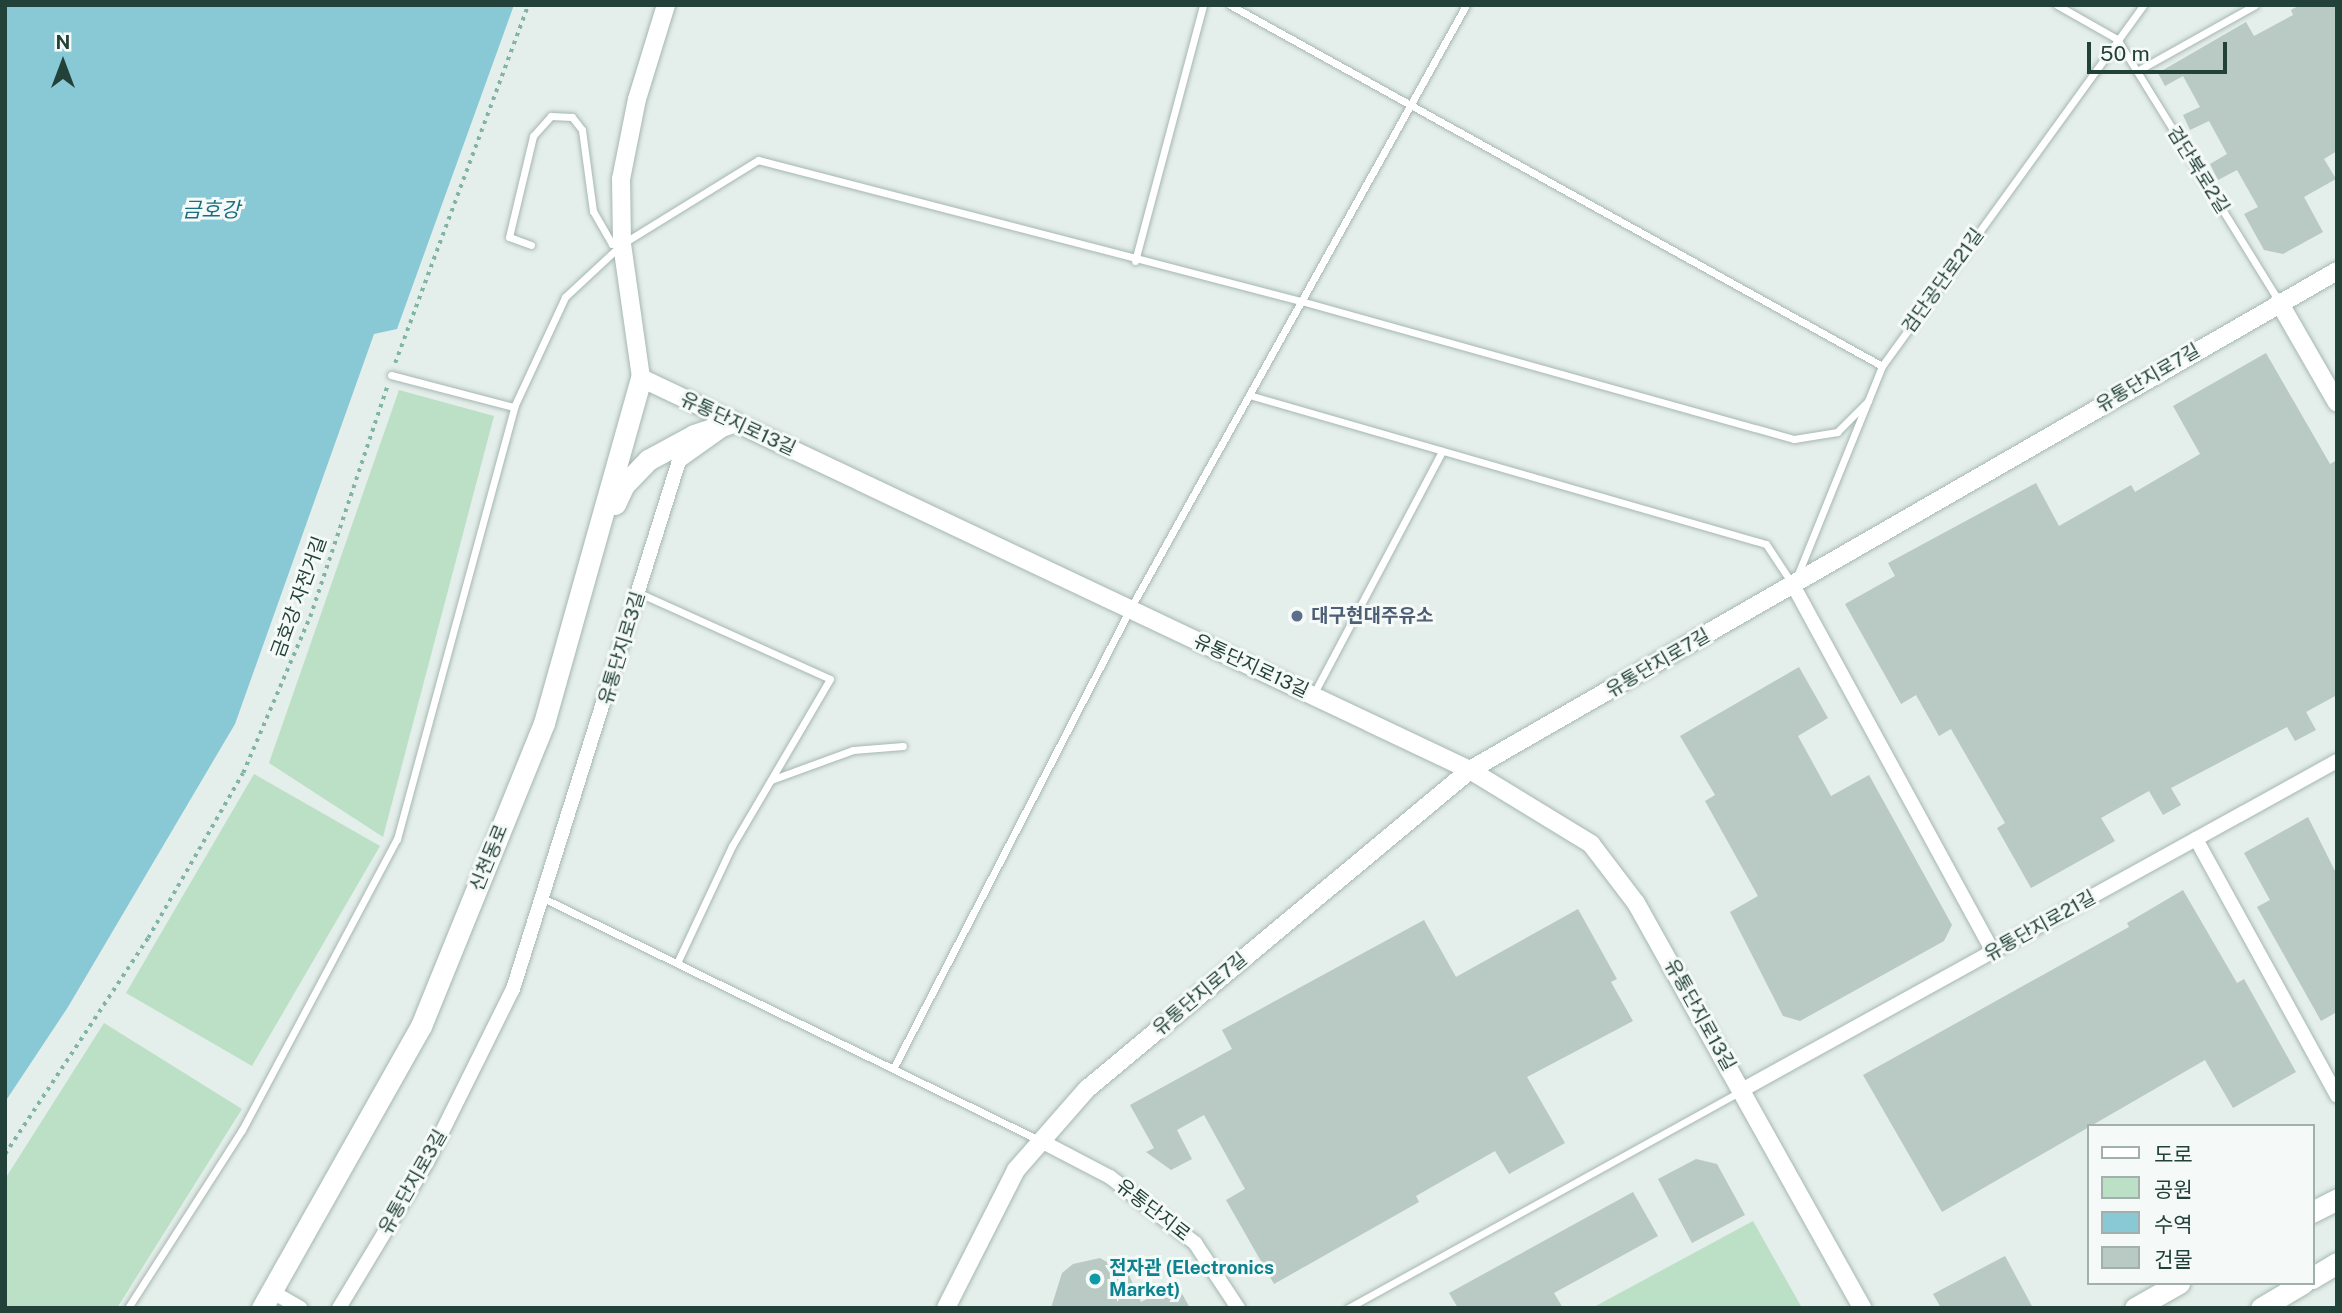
<!DOCTYPE html>
<meta charset="utf-8">
<style>
body{margin:0}
#map{position:relative;width:2342px;height:1313px;overflow:hidden;background:#e4eeea;font-family:"Public Sans","Noto Sans KR",sans-serif}
div>[style]{position:absolute}
.green>*{inset:0;background:#bce0c6}
.water>*{inset:0;background:#89c9d6}
.building>*{inset:0;background:#b9c9c3}
.path>*{height:3.5px;margin-top:-1.75px;transform-origin:0;background:repeating-linear-gradient(90deg,#82b4a5 0 3.5px,transparent 0 8.5px)}
.roads{filter:drop-shadow(0 0 2px #a6b7b1) drop-shadow(0 0 2px #a6b7b1)}
.service>*{height:7px;margin:-3.5px;padding:0 3.5px;transform-origin:3.5px;border-radius:3.5px;background:#fff}
.minor>*{height:14px;margin:-7px;padding:0 7px;transform-origin:7px;border-radius:7px;background:#fff}
.tertiary>*{height:18px;margin:-9px;padding:0 9px;transform-origin:9px;border-radius:9px;background:#fff}
.secondary>*{height:21px;margin:-10.5px;padding:0 10.5px;transform-origin:10.5px;border-radius:10.5px;background:#fff}
.dots>*{width:19px;height:19px;translate:-50% -50%;box-sizing:border-box;border:4px solid #f5faf8;border-radius:50%}
span{translate:-50% -50%;white-space:nowrap;text-align:center;line-height:1.15;-webkit-text-stroke:6px #f5faf8;paint-order:stroke}
.street-label{font-size:19px;color:#224139}
.service-label{font-size:19px;color:#4e5e75;font-weight:700}
.left{translate:0 -50%;text-align:left}
.culture-label{font-size:19px;color:#0d838f;font-weight:700}
.water-label{font-size:21px;color:#176f82;font-style:italic}
.frame{position:absolute;inset:0;border:7px solid #224139;pointer-events:none}
.legend{position:absolute;left:2087px;top:1124px;width:228px;height:161px;box-sizing:border-box;background:#f5faf8;border:2px solid #a1b0ac;margin:0;padding:9px 12px;list-style:none;font-size:21px;color:#224139}
.legend li{display:flex;align-items:center;gap:14px;height:35px}
.legend b{width:35px;border:2px solid #a1b0ac}
.north{position:absolute;left:28px;top:28px;width:70px;height:70px;-webkit-text-stroke:5px #f5faf8;paint-order:stroke;rotate:0deg;font-size:19px;font-weight:700;line-height:28px;text-align:center;color:#224139}
.north::after{content:'';display:block;margin:auto;width:24px;height:32px;background:#224139;clip-path:polygon(50% 0,100% 100%,50% 72%,0 100%)}
.scale{position:absolute;left:2087px;top:42px;width:140px;height:32px;box-sizing:border-box;border:4px solid #224139;border-top:0;padding-left:9px;font-size:21px;line-height:24px;white-space:nowrap;color:#224139;-webkit-text-stroke:5px #f5faf8;paint-order:stroke}
</style>
<div id="map">
<div class="green">
<div style="clip-path:polygon(399px 390px,494px 416px,383px 837px,269px 763px)"></div>
<div style="clip-path:polygon(254px 774px,380px 846px,252px 1066px,126px 993px)"></div>
<div style="clip-path:polygon(104px 1023px,242px 1109px,117px 1308px,7px 1308px,5px 1179px)"></div>
<div style="clip-path:polygon(1753px 1221px,1802px 1308px,1592px 1308px)"></div>
</div>
<div class="water">
<div style="clip-path:polygon(5px 5px,514px 5px,397px 329px,374px 334px,235px 724px,68px 1007px,5px 1102px)"></div>
</div>
<div class="building">
<div style="clip-path:polygon(2300px 5px,2337px 5px,2337px 151px,2324px 159px,2336px 179px,2304px 197px,2323px 232px,2283px 254px,2264px 250px,2244px 214px,2258px 207px,2237px 170px,2218px 180px,2210px 164px,2227px 154px,2209px 121px,2190px 130px,2183px 115px,2200px 107px,2183px 76px,2165px 86px,2158px 73px,2246px 22px,2254px 36px,2293px 15px,2291px 10px)"></div>
<div style="clip-path:polygon(2266px 353px,2330px 464px,2337px 460px,2337px 695px,2306px 712px,2316px 730px,2295px 741px,2287px 727px,2171px 788px,2181px 805px,2163px 815px,2149px 791px,2101px 818px,2115px 841px,2031px 888px,1997px 828px,2005px 823px,1951px 729px,1939px 736px,1916px 695px,1901px 704px,1845px 604px,1895px 576px,1888px 563px,2036px 483px,2059px 526px,2131px 485px,2135px 492px,2200px 454px,2173px 406px)"></div>
<div style="clip-path:polygon(1799px 667px,1828px 718px,1798px 736px,1831px 796px,1869px 775px,1952px 925px,1944px 941px,1800px 1021px,1783px 1016px,1730px 912px,1758px 896px,1705px 801px,1715px 795px,1680px 736px)"></div>
<div style="clip-path:polygon(2308px 817px,2337px 875px,2337px 1012px,2321px 1021px,2257px 907px,2270px 900px,2244px 853px)"></div>
<div style="clip-path:polygon(2183px 890px,2237px 983px,2244px 979px,2296px 1072px,2233px 1108px,2205px 1060px,1942px 1212px,1863px 1075px,2129px 927px,2127px 923px)"></div>
<div style="clip-path:polygon(1578px 909px,1617px 979px,1611px 982px,1633px 1021px,1527px 1077px,1565px 1143px,1509px 1174px,1495px 1151px,1416px 1196px,1419px 1202px,1274px 1284px,1226px 1200px,1245px 1189px,1204px 1115px,1177px 1130px,1192px 1159px,1171px 1170px,1146px 1152px,1154px 1148px,1130px 1105px,1232px 1049px,1222px 1030px,1424px 920px,1456px 977px)"></div>
<div style="clip-path:polygon(1696px 1159px,1717px 1164px,1745px 1215px,1692px 1243px,1658px 1179px)"></div>
<div style="clip-path:polygon(1633px 1192px,1658px 1236px,1554px 1293px,1563px 1308px,1458px 1308px,1449px 1293px)"></div>
<div style="clip-path:polygon(2005px 1256px,2033px 1308px,1941px 1308px,1933px 1294px)"></div>
<div style="clip-path:polygon(1100px 1258px,1129px 1275px,1141px 1302px,1176px 1283px,1190px 1308px,1051px 1308px,1062px 1273px,1073px 1264px)"></div>
</div>
<div class="path">
<div style="left:395px;top:363px;width:382px;rotate:-69.6deg"></div>
<div style="left:5px;top:1154px;width:259px;rotate:-56.5deg"></div>
<div style="left:148px;top:938px;width:190px;rotate:-60.1deg"></div>
<div style="left:243px;top:773px;width:170px;rotate:-66.8deg"></div>
<div style="left:310px;top:617px;width:243px;rotate:-71.5deg"></div>
</div>
<div class="roads">
<div class="service">
<div style="left:1230px;top:5px;width:745px;rotate:28.97deg"></div>
<div style="left:2057px;top:5px;width:69px;rotate:29.5deg"></div>
<div style="left:2117px;top:39px;width:308px;rotate:58.3deg"></div>
<div style="left:2137px;top:71px;width:135px;rotate:-29.2deg"></div>
<div style="left:531px;top:245px;width:23px;rotate:-160deg"></div>
<div style="left:509px;top:237px;width:104px;rotate:-76.6deg"></div>
<div style="left:533px;top:136px;width:27px;rotate:-48deg"></div>
<div style="left:551px;top:116px;width:21px;rotate:3deg"></div>
<div style="left:572px;top:117px;width:16px;rotate:52deg"></div>
<div style="left:582px;top:130px;width:82px;rotate:82.3deg"></div>
<div style="left:593px;top:211px;width:38px;rotate:60deg"></div>
<div style="left:612px;top:244px;width:9px"></div>
<div style="left:1135px;top:261px;width:265px;rotate:-75.1deg"></div>
<div style="left:391px;top:375px;width:127px;rotate:14.6deg"></div>
<div style="left:514px;top:407px;width:121px;rotate:-65.1deg"></div>
<div style="left:565px;top:297px;width:78px;rotate:-42.9deg"></div>
<div style="left:622px;top:244px;width:160px;rotate:-31.7deg"></div>
<div style="left:758px;top:160px;width:561px;rotate:14.56deg"></div>
<div style="left:1301px;top:301px;width:512px;rotate:15.64deg"></div>
<div style="left:1794px;top:439px;width:44px;rotate:-9.2deg"></div>
<div style="left:1837px;top:432px;width:44px;rotate:-45deg"></div>
<div style="left:1249px;top:395px;width:538px;rotate:16.08deg"></div>
<div style="left:1766px;top:544px;width:49px;rotate:56.6deg"></div>
<div style="left:1796px;top:579px;width:230px;rotate:-68deg"></div>
<div style="left:1882px;top:366px;width:445px;rotate:-54.1deg"></div>
<div style="left:639px;top:593px;width:209px;rotate:24.2deg"></div>
<div style="left:830px;top:679px;width:194px;rotate:120.4deg"></div>
<div style="left:732px;top:846px;width:129px;rotate:115.2deg"></div>
<div style="left:1313px;top:695px;width:276px;rotate:-62.1deg"></div>
<div style="left:771px;top:780px;width:87px;rotate:-20.1deg"></div>
<div style="left:853px;top:750px;width:50px;rotate:-4.6deg"></div>
<div style="left:545px;top:899px;width:552px;rotate:26.01deg"></div>
<div style="left:893px;top:1069px;width:517px;rotate:-62.74deg"></div>
<div style="left:1130px;top:609px;width:691px;rotate:-60.91deg"></div>
<div style="left:128px;top:1308px;width:211px;rotate:-57.4deg"></div>
<div style="left:242px;top:1130px;width:330px;rotate:-62deg"></div>
<div style="left:397px;top:839px;width:448px;rotate:-74.8deg"></div>
<div style="left:1348px;top:1308px;width:447px;rotate:-28.9deg"></div>
</div>
<div class="minor">
<div style="left:1793px;top:585px;width:418px;rotate:61.4deg"></div>
<div style="left:2196px;top:839px;width:293px;rotate:61.2deg"></div>
<div style="left:1742px;top:1090px;width:680px;rotate:-28.94deg"></div>
<div style="left:1041px;top:1141px;width:78px;rotate:27.6deg"></div>
<div style="left:1110px;top:1177px;width:108px;rotate:37.8deg"></div>
<div style="left:1195px;top:1243px;width:78px;rotate:56.5deg"></div>
<div style="left:271px;top:1291px;width:34px;rotate:30deg"></div>
<div style="left:339px;top:1308px;width:170px;rotate:-58.9deg"></div>
<div style="left:427px;top:1162px;width:193px;rotate:-63.6deg"></div>
<div style="left:513px;top:989px;width:553px;rotate:-72.55deg"></div>
<div style="left:679px;top:461px;width:52px;rotate:-35.5deg"></div>
</div>
<div class="tertiary">
<div style="left:666px;top:5px;width:98px;rotate:107.1deg"></div>
<div style="left:637px;top:99px;width:82px;rotate:101.3deg"></div>
<div style="left:621px;top:179px;width:65px;rotate:89.1deg"></div>
<div style="left:622px;top:244px;width:135px;rotate:81.9deg"></div>
<div style="left:641px;top:378px;width:917px;rotate:25.31deg"></div>
<div style="left:1470px;top:770px;width:142px;rotate:31.4deg"></div>
<div style="left:1591px;top:844px;width:74px;rotate:52.7deg"></div>
<div style="left:1636px;top:903px;width:464px;rotate:60.8deg"></div>
<div style="left:2279px;top:302px;width:116px;rotate:60.1deg"></div>
<div style="left:946px;top:1308px;width:155px;rotate:-63.1deg"></div>
<div style="left:1016px;top:1170px;width:108px;rotate:-48.8deg"></div>
<div style="left:1087px;top:1089px;width:498px;rotate:-39.8deg"></div>
<div style="left:1470px;top:770px;width:1000px;rotate:-29.92deg"></div>
</div>
<div class="secondary">
<div style="left:615px;top:504px;width:21px;rotate:-65deg"></div>
<div style="left:624px;top:485px;width:35px;rotate:-46deg"></div>
<div style="left:648px;top:460px;width:52px;rotate:-28.5deg"></div>
<div style="left:694px;top:435px;width:41px;rotate:-18.4deg"></div>
<div style="left:2312px;top:1212px;width:28px;rotate:-27deg"></div>
<div style="left:2312px;top:1278px;width:29px;rotate:-31deg"></div>
<div style="left:262px;top:1308px;width:324px;rotate:-60.6deg"></div>
<div style="left:421px;top:1026px;width:327px;rotate:-67.9deg"></div>
<div style="left:544px;top:723px;width:358px;rotate:-74.3deg"></div>
<div style="left:2135px;top:1308px;width:51px;rotate:-29.6deg"></div>
<div style="left:2261px;top:1308px;width:49px;rotate:-30.8deg"></div>
</div>
</div>
<div class="dots">
<div style="left:1297px;top:616px;background:#5c6f8a"></div>
<div style="left:1095px;top:1279px;background:#0f9aa8"></div>
</div>
<div class="street-label">
<span style="left:2198px;top:170px;rotate:58deg">검단북로2길</span>
<span style="left:1943px;top:281px;rotate:-54deg">검단공단로21길</span>
<span style="left:2148px;top:378px;rotate:-30deg">유통단지로7길</span>
<span style="left:738px;top:424px;rotate:25deg">유통단지로13길</span>
<span style="left:299px;top:597px;rotate:-70deg">금호강 자전거길</span>
<span style="left:622px;top:648px;rotate:-73deg">유통단지로3길</span>
<span style="left:1658px;top:663px;rotate:-30deg">유통단지로7길</span>
<span style="left:1251px;top:666px;rotate:25deg">유통단지로13길</span>
<span style="left:489px;top:858px;rotate:-68deg">신천동로</span>
<span style="left:2040px;top:926px;rotate:-29deg">유통단지로21길</span>
<span style="left:1200px;top:994px;rotate:-40deg">유통단지로7길</span>
<span style="left:1700px;top:1015px;rotate:61deg">유통단지로13길</span>
<span style="left:413px;top:1182px;rotate:-60deg">유통단지로3길</span>
<span style="left:1153px;top:1210px;rotate:38deg">유통단지로</span>
</div>
<div class="service-label">
<span class="left" style="left:1311px;top:616px">대구현대주유소</span>
</div>
<div class="culture-label">
<span class="left" style="left:1109px;top:1279px">전자관 (Electronics<br>Market)</span>
</div>
<div class="water-label">
<span style="left:211px;top:210px">금호강</span>
</div>
<div class="frame"></div>
<ul class="legend">
<li><b style="height:9px;background:#fff"></b>도로</li>
<li><b style="height:19px;background:#bce0c6"></b>공원</li>
<li><b style="height:19px;background:#89c9d6"></b>수역</li>
<li><b style="height:19px;background:#b9c9c3"></b>건물</li>
</ul>
<div class="north">N</div>
<div class="scale">50 m</div>
</div>
